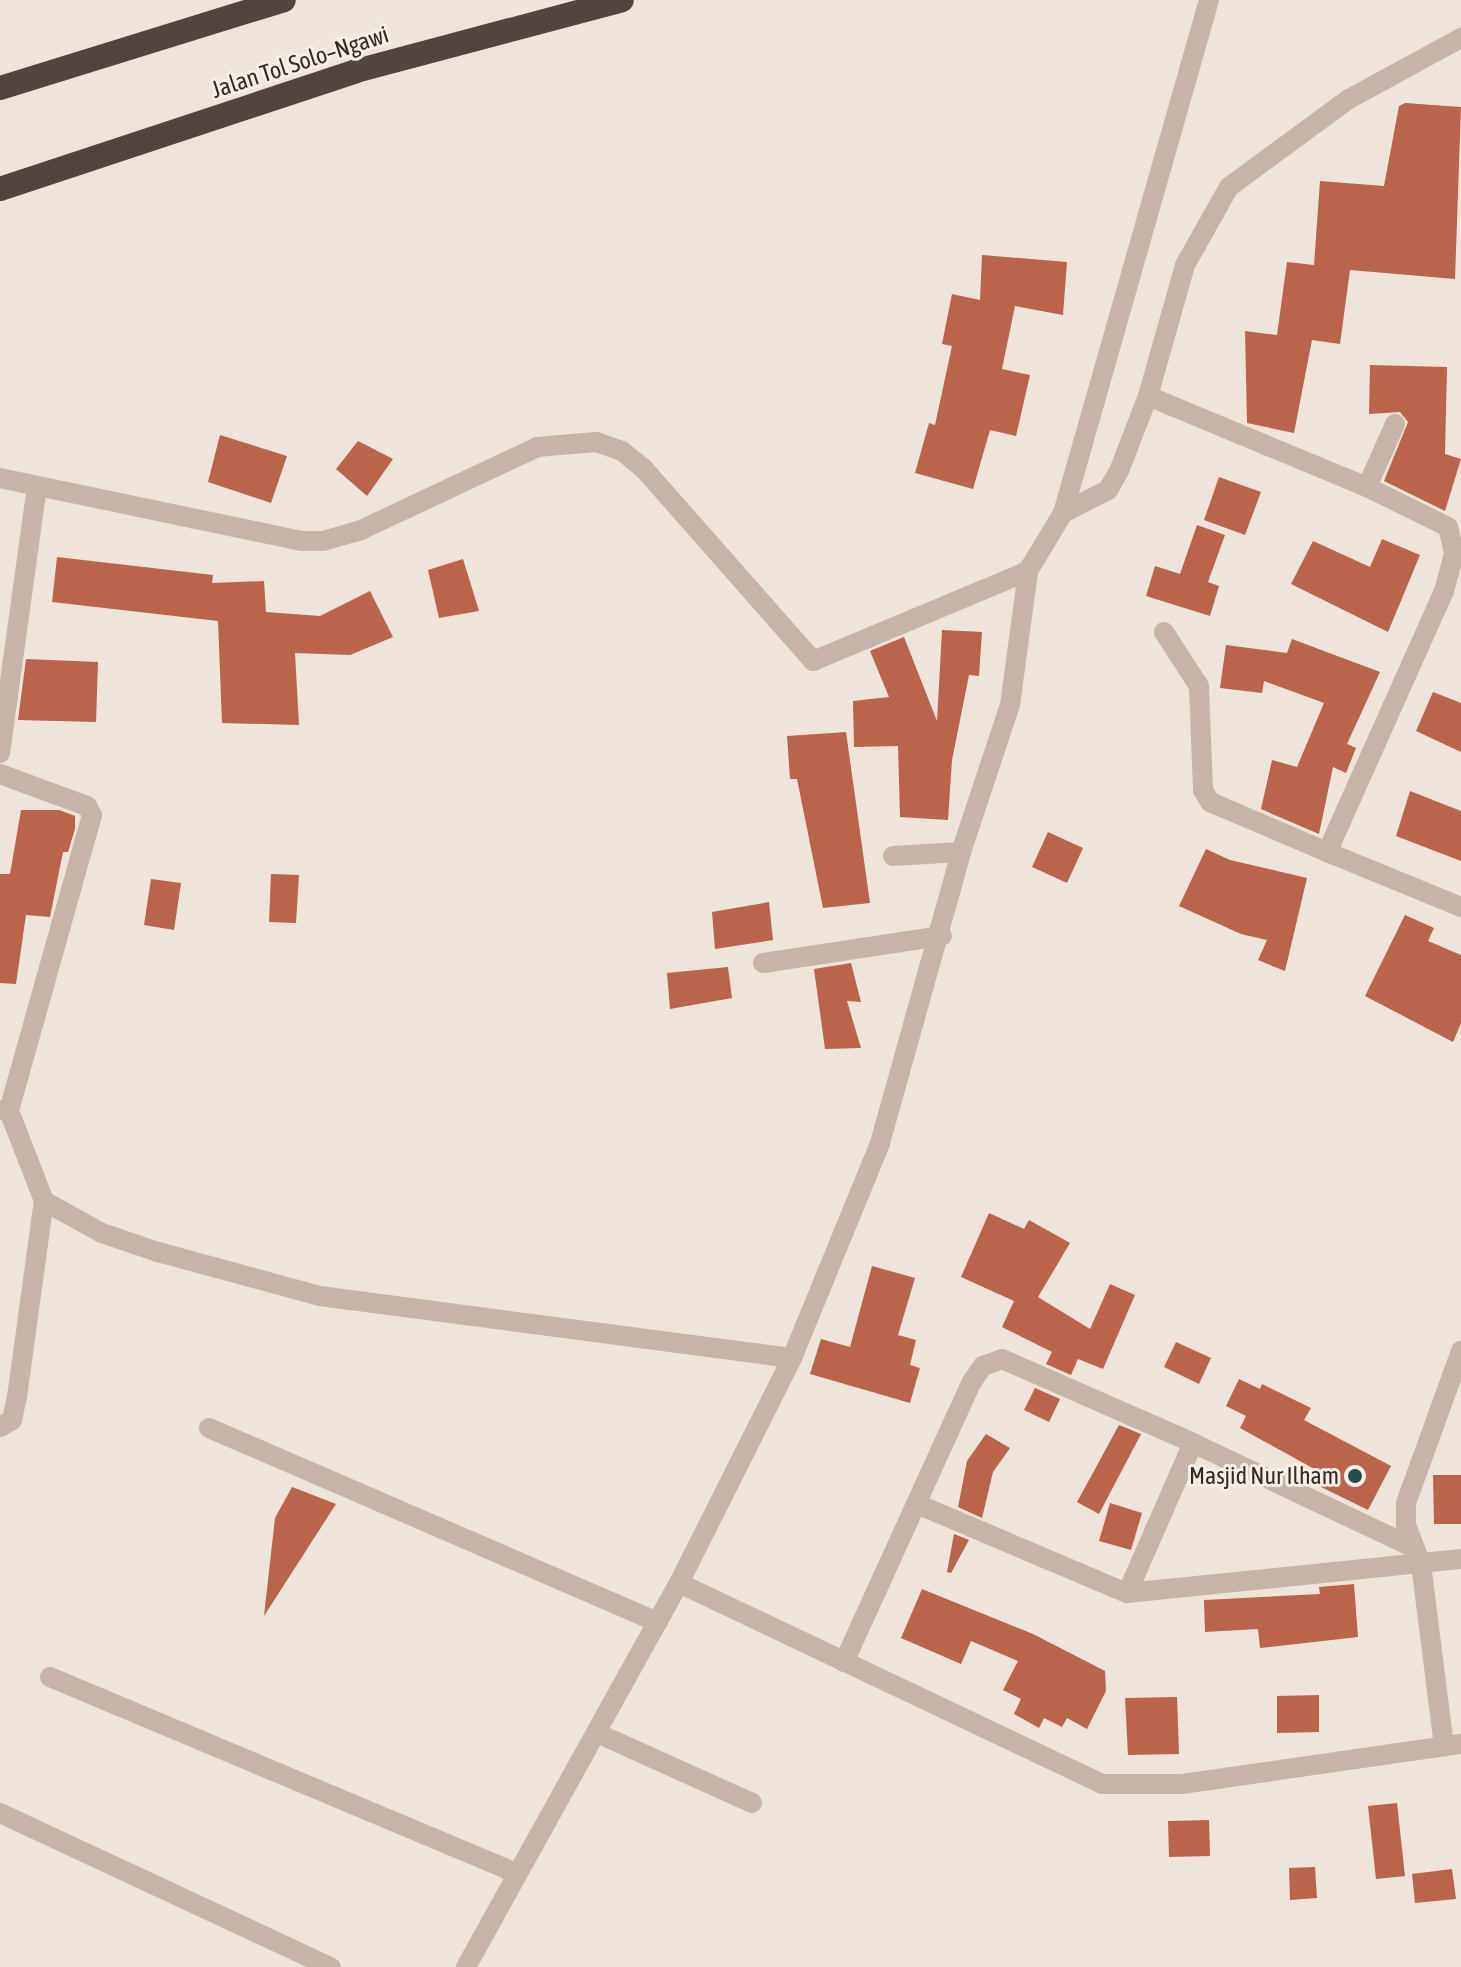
<!DOCTYPE html>
<meta charset="utf-8">
<style>
body{margin:0}
#map{position:relative;width:1461px;height:1967px;overflow:hidden;background:#eee4da;font-family:"Asap Condensed",sans-serif}
div>[style]{position:absolute}
.building>*{inset:0;background:#ba644c}
.minor>*{height:20px;margin:-10px;padding:0 10px;transform-origin:10px;border-radius:10px;background:#c5b4a7}
.highway>*{height:24px;margin:-12px;padding:0 12px;transform-origin:12px;border-radius:12px;background:#53443f}
.dots>*{width:22px;height:22px;translate:-50% -50%;box-sizing:border-box;border:4px solid #f7eee5;border-radius:50%}
span{translate:-50% -50%;white-space:nowrap;text-align:center;line-height:1.15;-webkit-text-stroke:6px #f7eee5;paint-order:stroke}
.street-label{font-size:24px;color:#322a27}
.poi-label{font-size:24px;color:#322a27}
.right{translate:-100% -50%;text-align:right}
</style>
<div id="map">
<div class="building">
<div style="clip-path:polygon(1405px 103px,1461px 107px,1455px 279px,1350px 270px,1340px 344px,1312px 340px,1294px 433px,1247px 423px,1245px 331px,1277px 335px,1287px 262px,1314px 265px,1320px 181px,1384px 186px,1399px 106px)"></div>
<div style="clip-path:polygon(982px 255px,1067px 262px,1063px 315px,1015px 306px,1002px 369px,1030px 375px,1016px 436px,990px 430px,973px 489px,915px 473px,929px 423px,935px 425px,952px 346px,942px 344px,952px 294px,980px 300px)"></div>
<div style="clip-path:polygon(1370px 365px,1447px 367px,1445px 454px,1461px 459px,1445px 511px,1384px 481px,1408px 422px,1400px 412px,1369px 414px)"></div>
<div style="clip-path:polygon(220px 435px,287px 456px,271px 503px,208px 482px)"></div>
<div style="clip-path:polygon(358px 441px,393px 459px,367px 496px,336px 469px)"></div>
<div style="clip-path:polygon(1219px 477px,1261px 492px,1245px 535px,1204px 520px)"></div>
<div style="clip-path:polygon(1197px 525px,1225px 535px,1208px 582px,1219px 586px,1210px 616px,1146px 596px,1155px 566px,1180px 574px)"></div>
<div style="clip-path:polygon(1382px 539px,1420px 555px,1388px 632px,1291px 584px,1313px 541px,1370px 567px)"></div>
<div style="clip-path:polygon(57px 557px,213px 575px,212px 583px,264px 581px,266px 612px,320px 616px,370px 591px,393px 637px,350px 655px,295px 653px,299px 725px,222px 723px,218px 621px,52px 602px)"></div>
<div style="clip-path:polygon(463px 559px,479px 611px,439px 618px,428px 570px)"></div>
<div style="clip-path:polygon(942px 630px,982px 632px,979px 676px,969px 675px,952px 760px,948px 820px,900px 817px,898px 746px,854px 747px,853px 701px,889px 697px,870px 651px,904px 637px,937px 721px)"></div>
<div style="clip-path:polygon(1292px 639px,1380px 672px,1347px 744px,1356px 748px,1346px 773px,1333px 767px,1319px 834px,1261px 809px,1272px 760px,1297px 767px,1324px 703px,1264px 681px,1262px 693px,1220px 688px,1226px 645px,1287px 653px)"></div>
<div style="clip-path:polygon(26px 659px,98px 662px,96px 722px,18px 720px)"></div>
<div style="clip-path:polygon(1433px 692px,1461px 703px,1461px 752px,1416px 731px)"></div>
<div style="clip-path:polygon(846px 732px,870px 903px,823px 908px,797px 779px,790px 779px,787px 736px)"></div>
<div style="clip-path:polygon(1410px 791px,1461px 811px,1461px 861px,1396px 836px)"></div>
<div style="clip-path:polygon(21px 810px,59px 810px,75px 816px,75px 829px,68px 852px,63px 852px,50px 917px,26px 915px,16px 984px,0 983px,0 874px,10px 874px)"></div>
<div style="clip-path:polygon(1048px 832px,1083px 848px,1067px 883px,1032px 867px)"></div>
<div style="clip-path:polygon(1206px 849px,1230px 860px,1307px 878px,1285px 971px,1258px 960px,1267px 940px,1241px 934px,1179px 906px)"></div>
<div style="clip-path:polygon(271px 874px,299px 875px,296px 923px,269px 922px)"></div>
<div style="clip-path:polygon(151px 879px,181px 883px,174px 930px,144px 925px)"></div>
<div style="clip-path:polygon(769px 902px,773px 940px,715px 949px,712px 912px)"></div>
<div style="clip-path:polygon(1405px 915px,1434px 928px,1428px 941px,1461px 955px,1461px 1023px,1453px 1042px,1365px 996px)"></div>
<div style="clip-path:polygon(851px 963px,861px 1002px,847px 1001px,861px 1048px,825px 1049px,814px 969px)"></div>
<div style="clip-path:polygon(728px 967px,732px 998px,670px 1009px,667px 973px)"></div>
<div style="clip-path:polygon(989px 1213px,1024px 1229px,1029px 1220px,1070px 1243px,1038px 1297px,1090px 1329px,1110px 1284px,1135px 1295px,1103px 1369px,1078px 1359px,1071px 1375px,1046px 1364px,1052px 1352px,1002px 1327px,1014px 1301px,961px 1277px)"></div>
<div style="clip-path:polygon(872px 1266px,915px 1278px,898px 1335px,916px 1340px,910px 1365px,920px 1368px,910px 1403px,810px 1374px,821px 1339px,850px 1347px)"></div>
<div style="clip-path:polygon(1176px 1342px,1211px 1358px,1199px 1384px,1164px 1367px)"></div>
<div style="clip-path:polygon(1239px 1379px,1260px 1389px,1262px 1384px,1311px 1408px,1304px 1420px,1391px 1466px,1368px 1510px,1319px 1486px,1325px 1475px,1240px 1428px,1246px 1416px,1226px 1406px)"></div>
<div style="clip-path:polygon(1035px 1388px,1060px 1399px,1049px 1422px,1024px 1410px)"></div>
<div style="clip-path:polygon(1119px 1425px,1141px 1434px,1099px 1514px,1077px 1502px)"></div>
<div style="clip-path:polygon(986px 1434px,1010px 1448px,993px 1472px,982px 1518px,958px 1507px,967px 1461px)"></div>
<div style="clip-path:polygon(1433px 1475px,1461px 1475px,1461px 1524px,1434px 1524px)"></div>
<div style="clip-path:polygon(292px 1487px,336px 1504px,264px 1616px,275px 1518px)"></div>
<div style="clip-path:polygon(1110px 1503px,1142px 1513px,1131px 1550px,1099px 1541px)"></div>
<div style="clip-path:polygon(954px 1534px,969px 1540px,951px 1573px,947px 1572px)"></div>
<div style="clip-path:polygon(1354px 1584px,1358px 1637px,1260px 1648px,1258px 1629px,1205px 1632px,1204px 1600px,1320px 1594px,1319px 1587px)"></div>
<div style="clip-path:polygon(922px 1589px,1033px 1634px,1105px 1671px,1106px 1691px,1087px 1729px,1067px 1718px,1062px 1727px,1044px 1718px,1039px 1728px,1014px 1714px,1021px 1699px,1003px 1690px,1018px 1661px,971px 1641px,961px 1664px,901px 1638px)"></div>
<div style="clip-path:polygon(1319px 1695px,1319px 1732px,1277px 1733px,1277px 1696px)"></div>
<div style="clip-path:polygon(1177px 1697px,1179px 1754px,1128px 1755px,1125px 1698px)"></div>
<div style="clip-path:polygon(1397px 1803px,1405px 1876px,1376px 1879px,1368px 1806px)"></div>
<div style="clip-path:polygon(1209px 1820px,1210px 1856px,1169px 1857px,1168px 1821px)"></div>
<div style="clip-path:polygon(1315px 1867px,1317px 1898px,1290px 1900px,1289px 1868px)"></div>
<div style="clip-path:polygon(1452px 1869px,1456px 1899px,1415px 1903px,1412px 1874px)"></div>
</div>
<div class="minor">
<div style="left:1148px;top:396px;width:237px;rotate:22.6deg"></div>
<div style="left:1367px;top:487px;width:90px;rotate:26.3deg"></div>
<div style="left:1448px;top:527px;width:28px;rotate:77deg"></div>
<div style="left:1454px;top:554px;width:38px;rotate:105deg"></div>
<div style="left:1444px;top:591px;width:286px;rotate:114.1deg"></div>
<div style="left:1327px;top:852px;width:145px;rotate:22.3deg"></div>
<div style="left:0;top:478px;width:309px;rotate:11.8deg"></div>
<div style="left:302px;top:541px;width:21px"></div>
<div style="left:323px;top:541px;width:40px;rotate:-16deg"></div>
<div style="left:361px;top:530px;width:195px;rotate:-25.2deg"></div>
<div style="left:537px;top:447px;width:59px;rotate:-4.8deg"></div>
<div style="left:596px;top:442px;width:28px;rotate:19deg"></div>
<div style="left:622px;top:451px;width:28px;rotate:39deg"></div>
<div style="left:644px;top:469px;width:256px;rotate:48.6deg"></div>
<div style="left:813px;top:661px;width:233px;rotate:-22.7deg"></div>
<div style="left:1367px;top:487px;width:69px;rotate:-66deg"></div>
<div style="left:1063px;top:513px;width:51px;rotate:-27.1deg"></div>
<div style="left:1108px;top:490px;width:22px;rotate:-60deg"></div>
<div style="left:1119px;top:471px;width:80px;rotate:-68.9deg"></div>
<div style="left:1148px;top:396px;width:136px;rotate:-74.2deg"></div>
<div style="left:1185px;top:265px;width:90px;rotate:-60.6deg"></div>
<div style="left:1229px;top:187px;width:149px;rotate:-36.3deg"></div>
<div style="left:1349px;top:99px;width:128px;rotate:-28.6deg"></div>
<div style="left:1164px;top:632px;width:64px;rotate:57.1deg"></div>
<div style="left:1199px;top:686px;width:104px;rotate:87.8deg"></div>
<div style="left:1203px;top:790px;width:14px;rotate:60deg"></div>
<div style="left:1210px;top:802px;width:127px;rotate:23.1deg"></div>
<div style="left:0;top:753px;width:268px;rotate:-82.1deg"></div>
<div style="left:0;top:774px;width:93px;rotate:20.2deg"></div>
<div style="left:87px;top:806px;width:10px;rotate:61deg"></div>
<div style="left:92px;top:815px;width:307px;rotate:105.7deg"></div>
<div style="left:893px;top:856px;width:68px;rotate:-3.4deg"></div>
<div style="left:763px;top:963px;width:181px;rotate:-8.6deg"></div>
<div style="left:0;top:1110px;width:9px;rotate:6deg"></div>
<div style="left:9px;top:1111px;width:97px;rotate:68.7deg"></div>
<div style="left:44px;top:1201px;width:66px;rotate:28.9deg"></div>
<div style="left:102px;top:1233px;width:59px;rotate:18.7deg"></div>
<div style="left:158px;top:1252px;width:168px;rotate:15.2deg"></div>
<div style="left:320px;top:1296px;width:476px;rotate:7.5deg"></div>
<div style="left:0;top:1427px;width:14px;rotate:-30deg"></div>
<div style="left:12px;top:1420px;width:24px;rotate:-78deg"></div>
<div style="left:17px;top:1397px;width:198px;rotate:-82.2deg"></div>
<div style="left:209px;top:1428px;width:489px;rotate:23.4deg"></div>
<div style="left:1193px;top:1443px;width:245px;rotate:25.4deg"></div>
<div style="left:917px;top:1504px;width:228px;rotate:23deg"></div>
<div style="left:1127px;top:1593px;width:336px;rotate:-5.8deg"></div>
<div style="left:679px;top:1583px;width:468px;rotate:25.4deg"></div>
<div style="left:1102px;top:1784px;width:80px"></div>
<div style="left:1182px;top:1784px;width:282px;rotate:-8.2deg"></div>
<div style="left:844px;top:1662px;width:307px;rotate:-65.5deg"></div>
<div style="left:971px;top:1383px;width:21px;rotate:-55deg"></div>
<div style="left:983px;top:1366px;width:20px;rotate:-20deg"></div>
<div style="left:1002px;top:1359px;width:209px;rotate:23.7deg"></div>
<div style="left:1193px;top:1443px;width:164px;rotate:113.7deg"></div>
<div style="left:50px;top:1677px;width:506px;rotate:22.81deg"></div>
<div style="left:597px;top:1733px;width:170px;rotate:24.3deg"></div>
<div style="left:1444px;top:1746px;width:183px;rotate:-97.2deg"></div>
<div style="left:1421px;top:1564px;width:42px;rotate:-111deg"></div>
<div style="left:1406px;top:1525px;width:22px;rotate:-90deg"></div>
<div style="left:1406px;top:1503px;width:162px;rotate:-70.1deg"></div>
<div style="left:0;top:1813px;width:365px;rotate:25deg"></div>
<div style="left:466px;top:1967px;width:439px;rotate:-61deg"></div>
<div style="left:679px;top:1583px;width:252px;rotate:-63.3deg"></div>
<div style="left:792px;top:1358px;width:232px;rotate:-67.7deg"></div>
<div style="left:880px;top:1143px;width:302px;rotate:-74.4deg"></div>
<div style="left:961px;top:852px;width:155px;rotate:-71.6deg"></div>
<div style="left:1010px;top:705px;width:135px;rotate:-82.3deg"></div>
<div style="left:1028px;top:571px;width:68px;rotate:-58.9deg"></div>
<div style="left:1063px;top:513px;width:533px;rotate:-74.11deg"></div>
</div>
<div class="highway">
<div style="left:0;top:88px;width:297px;rotate:-17.2deg"></div>
<div style="left:0;top:189px;width:375px;rotate:-18.3deg"></div>
<div style="left:356px;top:71px;width:275px;rotate:-14.9deg"></div>
</div>
<div class="dots">
<div style="left:1355px;top:1476px;background:#214e50"></div>
</div>
<div class="street-label">
<span style="left:300px;top:62px;rotate:-18deg">Jalan Tol Solo–Ngawi</span>
</div>
<div class="poi-label">
<span class="right" style="left:1339px;top:1476px">Masjid Nur Ilham</span>
</div>
</div>
